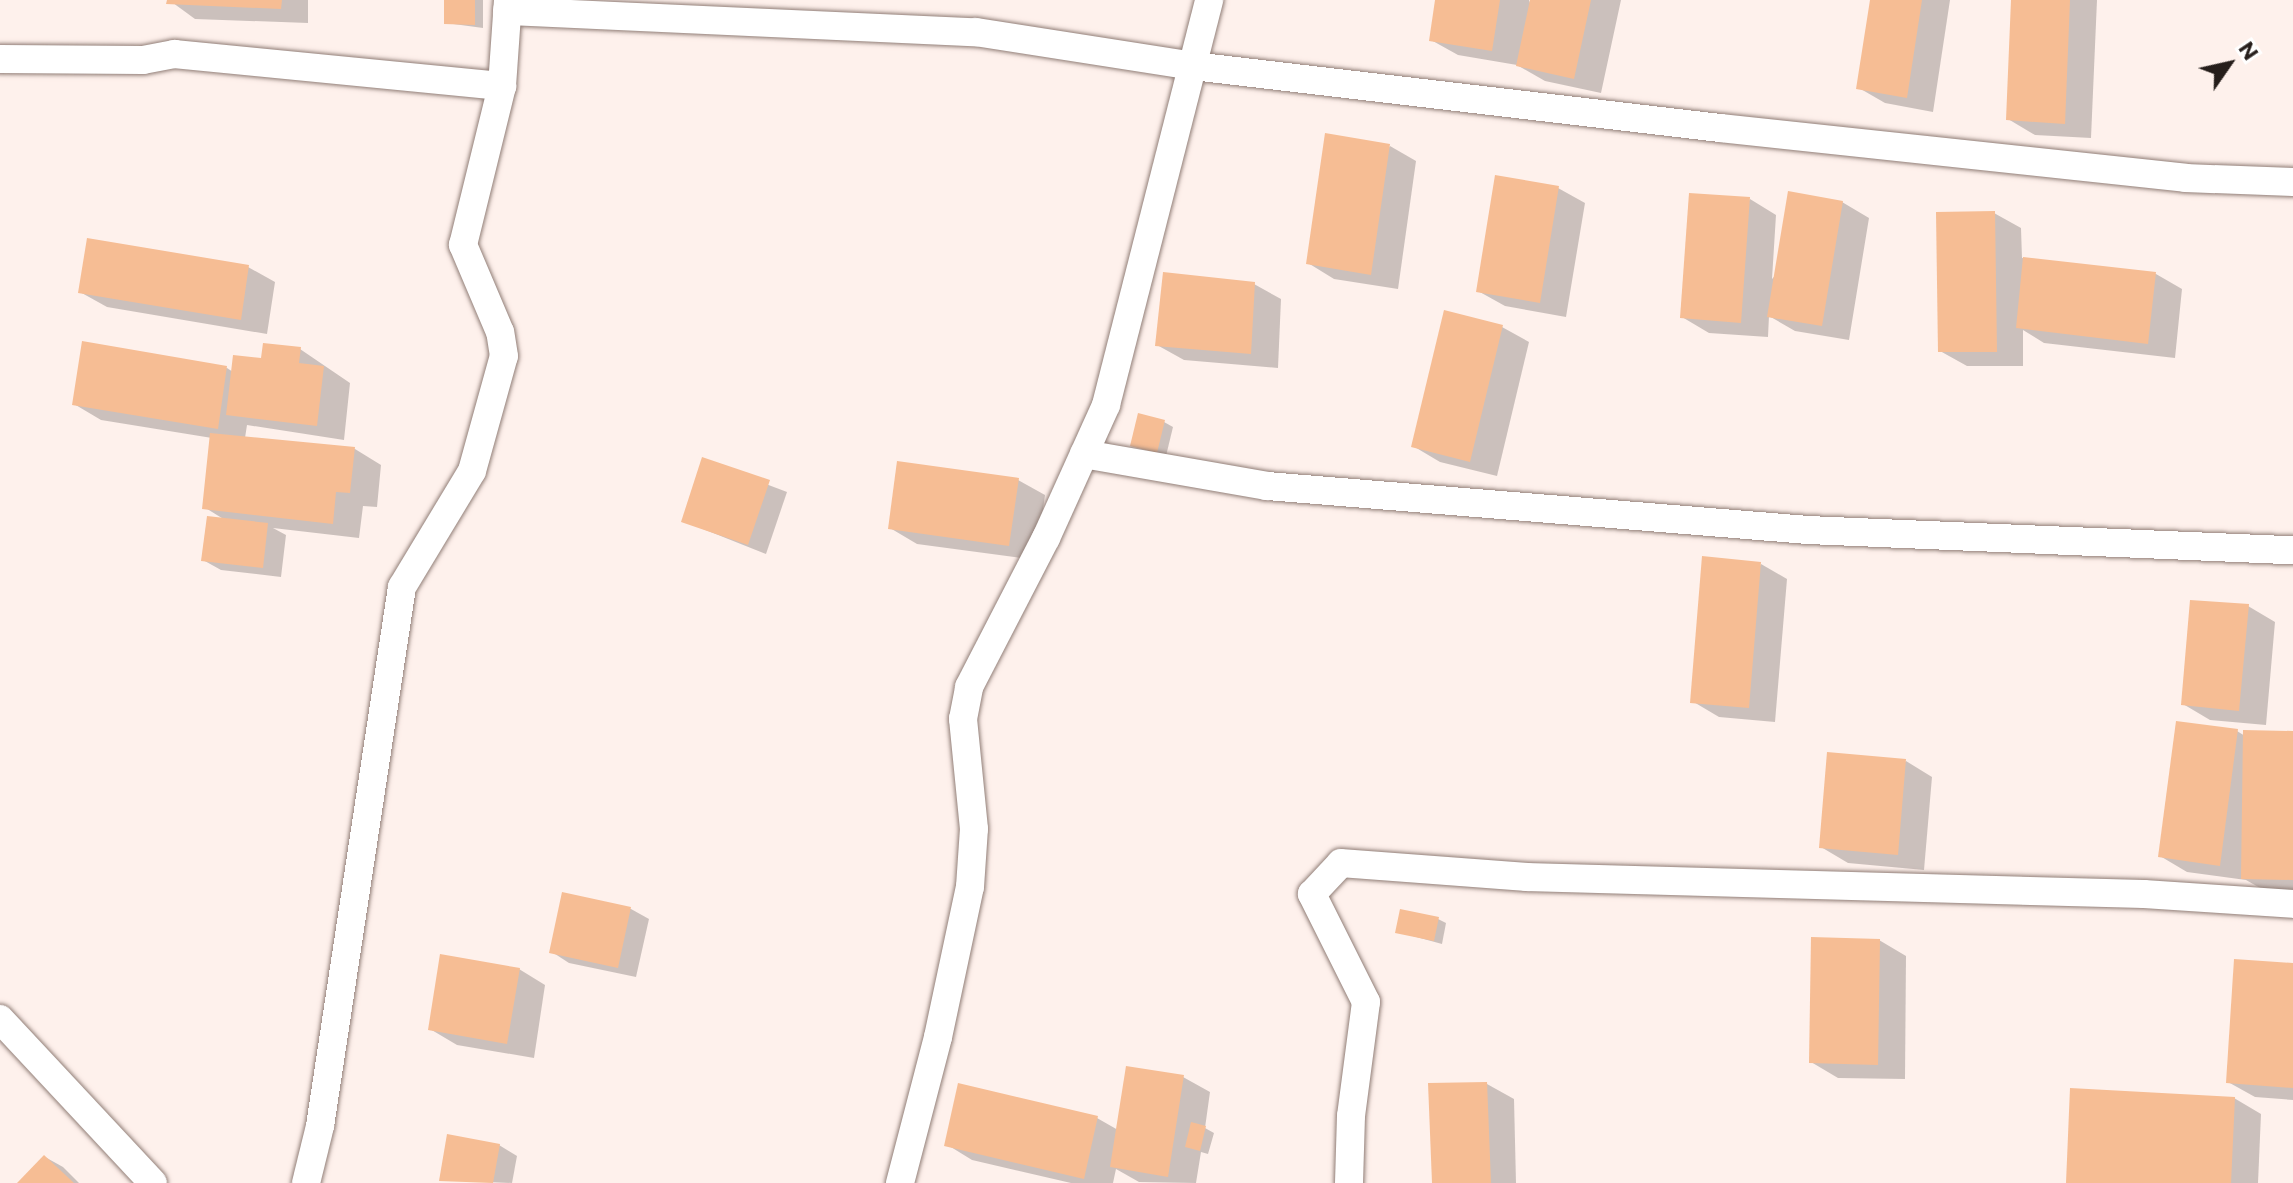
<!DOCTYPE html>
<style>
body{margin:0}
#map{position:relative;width:2293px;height:1183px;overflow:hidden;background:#fef1ec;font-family:Commissioner,sans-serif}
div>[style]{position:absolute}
.shadow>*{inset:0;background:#0003}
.building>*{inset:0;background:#f6bd94}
.roads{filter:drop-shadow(0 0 2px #917e77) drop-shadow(0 0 2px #917e77)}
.street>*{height:28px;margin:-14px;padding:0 14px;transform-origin:14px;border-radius:14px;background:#fff}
span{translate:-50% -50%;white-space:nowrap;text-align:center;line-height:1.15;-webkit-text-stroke:6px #fff;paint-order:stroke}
.north{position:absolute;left:2189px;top:24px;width:80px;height:80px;-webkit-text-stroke:6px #fff;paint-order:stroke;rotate:56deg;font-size:22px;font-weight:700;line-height:32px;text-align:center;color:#261e1b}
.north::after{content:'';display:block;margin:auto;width:28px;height:36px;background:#261e1b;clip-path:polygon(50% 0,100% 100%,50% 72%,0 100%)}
</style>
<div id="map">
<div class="shadow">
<div style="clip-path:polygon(169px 0,308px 0,308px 23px,195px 19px)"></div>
<div style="clip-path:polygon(446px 0,483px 0,483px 28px,446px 23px)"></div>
<div style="clip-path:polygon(1437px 0,1529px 0,1531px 6px,1532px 0,1621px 0,1601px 93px,1545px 81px,1517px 65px,1458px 55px,1431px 40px)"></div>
<div style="clip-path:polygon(1872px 0,1950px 0,1933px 112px,1885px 103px,1859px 88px)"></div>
<div style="clip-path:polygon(2013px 0,2097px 0,2091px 138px,2035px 135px,2008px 119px)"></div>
<div style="clip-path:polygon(1390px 146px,1416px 161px,1398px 289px,1334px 279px,1308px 263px)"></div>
<div style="clip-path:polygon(1558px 188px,1585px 203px,1566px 317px,1505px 306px,1478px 291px)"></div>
<div style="clip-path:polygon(1750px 199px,1776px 215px,1772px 279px,1842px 202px,1869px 218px,1849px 340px,1795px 331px,1769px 316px,1768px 337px,1709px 333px,1682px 317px)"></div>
<div style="clip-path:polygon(1994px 213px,2021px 228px,2022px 258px,2156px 274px,2182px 289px,2175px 358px,2044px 343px,2023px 330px,2023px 366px,1967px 366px,1940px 351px)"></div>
<div style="clip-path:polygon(248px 267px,275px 282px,267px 334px,107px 307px,80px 292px)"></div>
<div style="clip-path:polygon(1254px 284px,1281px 299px,1278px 368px,1184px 360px,1157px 345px)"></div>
<div style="clip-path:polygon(1502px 327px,1529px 342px,1497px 476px,1440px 462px,1413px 446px)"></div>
<div style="clip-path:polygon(300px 349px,350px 383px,344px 440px,247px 425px,245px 438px,355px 449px,381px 465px,377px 507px,363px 506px,359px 538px,273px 528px,286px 535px,281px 577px,221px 570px,203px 560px,225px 520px,204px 507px,212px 438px,101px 420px,74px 404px,227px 368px,233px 372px)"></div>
<div style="clip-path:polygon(1164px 422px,1173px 427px,1166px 456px,1132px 445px)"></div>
<div style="clip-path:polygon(703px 460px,787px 492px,766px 554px,683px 521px)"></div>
<div style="clip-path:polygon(1018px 480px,1045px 495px,1036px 560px,917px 544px,890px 528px)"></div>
<div style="clip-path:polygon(1761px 564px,1787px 579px,1775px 722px,1719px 717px,1692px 701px)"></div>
<div style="clip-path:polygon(2248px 606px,2275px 622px,2266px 725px,2210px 720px,2183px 704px)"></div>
<div style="clip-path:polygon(2237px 731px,2245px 736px,2293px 733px,2293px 894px,2269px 893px,2246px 880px,2187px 872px,2160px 856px)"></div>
<div style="clip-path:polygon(1906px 761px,1932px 777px,1924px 870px,1848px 863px,1821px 847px)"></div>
<div style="clip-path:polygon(564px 895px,631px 909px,649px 919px,636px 977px,569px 963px,552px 952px)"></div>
<div style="clip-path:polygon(1438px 919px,1446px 923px,1442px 944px,1398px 932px)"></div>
<div style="clip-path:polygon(1879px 940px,1906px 956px,1905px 1079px,1838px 1078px,1811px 1062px)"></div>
<div style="clip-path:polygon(2293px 965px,2293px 1100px,2255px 1097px,2228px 1082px)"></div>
<div style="clip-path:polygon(519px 969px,545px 985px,534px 1058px,457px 1045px,430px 1029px)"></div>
<div style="clip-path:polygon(1183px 1077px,1210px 1092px,1205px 1128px,1214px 1133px,1208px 1154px,1201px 1152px,1196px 1183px,1139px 1182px,1116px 1169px,1113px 1183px,1071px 1183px,972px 1160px,946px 1144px,1097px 1118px,1118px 1130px)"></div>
<div style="clip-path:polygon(1487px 1084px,1514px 1099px,1516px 1183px,1434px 1183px)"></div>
<div style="clip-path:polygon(2234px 1098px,2261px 1114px,2258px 1183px,2068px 1183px)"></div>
<div style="clip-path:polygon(499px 1145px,517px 1156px,512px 1183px,441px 1180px)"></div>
<div style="clip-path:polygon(45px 1157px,63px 1167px,79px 1183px,20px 1183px)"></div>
</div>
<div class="building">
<div style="clip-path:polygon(167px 0,282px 0,281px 9px,166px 4px)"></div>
<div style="clip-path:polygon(444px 0,475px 0,475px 25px,444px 24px)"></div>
<div style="clip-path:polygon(1435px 0,1500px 0,1492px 51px,1429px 41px)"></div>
<div style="clip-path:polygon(1530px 0,1591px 0,1574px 79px,1516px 66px)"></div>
<div style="clip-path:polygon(1870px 0,1922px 0,1907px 98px,1856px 89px)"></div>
<div style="clip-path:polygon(2011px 0,2070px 0,2065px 124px,2006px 120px)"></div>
<div style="clip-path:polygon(1325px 133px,1390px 144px,1371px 275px,1306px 264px)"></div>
<div style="clip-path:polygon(1495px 175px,1559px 186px,1540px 303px,1476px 292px)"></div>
<div style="clip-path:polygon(1788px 191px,1843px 201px,1822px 326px,1767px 317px)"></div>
<div style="clip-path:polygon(1689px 193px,1750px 197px,1741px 323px,1680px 318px)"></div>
<div style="clip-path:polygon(1995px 211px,1997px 352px,1938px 352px,1936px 212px)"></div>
<div style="clip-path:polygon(87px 238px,249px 265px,241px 320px,78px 293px)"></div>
<div style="clip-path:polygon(2023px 257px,2156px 272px,2148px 344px,2016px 328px)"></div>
<div style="clip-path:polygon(1163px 272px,1255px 282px,1251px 354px,1155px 346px)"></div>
<div style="clip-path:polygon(1444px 310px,1503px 325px,1470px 462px,1411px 447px)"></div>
<div style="clip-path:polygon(82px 341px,227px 366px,218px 429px,72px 405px)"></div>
<div style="clip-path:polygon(263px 343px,301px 347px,299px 363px,324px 366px,317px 426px,226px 415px,233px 355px,261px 358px)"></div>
<div style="clip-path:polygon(1138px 413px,1165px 420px,1157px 453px,1130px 446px)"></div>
<div style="clip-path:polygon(210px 433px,355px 447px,350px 493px,336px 492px,333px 524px,202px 509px)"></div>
<div style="clip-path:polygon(702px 457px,770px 480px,748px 545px,681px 522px)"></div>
<div style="clip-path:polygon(897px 461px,1019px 478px,1009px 546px,888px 529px)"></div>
<div style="clip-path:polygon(207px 516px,268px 523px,263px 568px,201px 561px)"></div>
<div style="clip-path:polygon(1702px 556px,1761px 562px,1749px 708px,1690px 703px)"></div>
<div style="clip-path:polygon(2190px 600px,2249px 604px,2239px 711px,2181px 705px)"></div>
<div style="clip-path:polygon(2176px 721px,2238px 729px,2220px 866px,2158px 857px)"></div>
<div style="clip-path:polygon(2243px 730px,2293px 731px,2293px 880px,2241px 879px)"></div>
<div style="clip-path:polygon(1827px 752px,1906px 759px,1898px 855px,1819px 848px)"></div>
<div style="clip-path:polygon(562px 892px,631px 907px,618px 968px,549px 953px)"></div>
<div style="clip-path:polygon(1400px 909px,1439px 917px,1434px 941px,1395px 933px)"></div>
<div style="clip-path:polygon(1811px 937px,1880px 939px,1878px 1065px,1809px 1063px)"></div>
<div style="clip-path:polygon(440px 954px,520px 968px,507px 1044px,428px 1030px)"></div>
<div style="clip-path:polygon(2234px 959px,2293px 963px,2293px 1088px,2226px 1083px)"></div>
<div style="clip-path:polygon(1126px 1066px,1184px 1075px,1168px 1177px,1110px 1167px)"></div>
<div style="clip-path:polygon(1487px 1082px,1491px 1183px,1432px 1183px,1428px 1083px)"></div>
<div style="clip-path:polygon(958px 1083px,1098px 1116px,1084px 1179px,944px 1146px)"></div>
<div style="clip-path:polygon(2070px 1088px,2235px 1097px,2231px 1183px,2066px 1183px)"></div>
<div style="clip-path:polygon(1191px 1122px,1206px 1126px,1200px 1151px,1185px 1147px)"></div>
<div style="clip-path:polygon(447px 1134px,500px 1144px,493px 1183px,439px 1181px)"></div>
<div style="clip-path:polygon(44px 1155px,74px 1183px,17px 1183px)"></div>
</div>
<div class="roads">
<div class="street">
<div style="left:507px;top:11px;width:469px;rotate:2.6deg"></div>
<div style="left:976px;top:32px;width:220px;rotate:8.9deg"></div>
<div style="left:1193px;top:66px;width:531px;rotate:6.71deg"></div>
<div style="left:1720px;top:128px;width:468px;rotate:6.1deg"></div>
<div style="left:2185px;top:178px;width:108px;rotate:2.1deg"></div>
<div style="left:0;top:59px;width:143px;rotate:0.4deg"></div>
<div style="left:143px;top:60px;width:32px;rotate:-11deg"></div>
<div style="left:174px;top:54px;width:330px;rotate:5.6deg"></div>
<div style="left:1084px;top:454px;width:186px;rotate:9.9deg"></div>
<div style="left:1267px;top:486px;width:543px;rotate:4.65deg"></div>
<div style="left:1808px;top:530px;width:485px;rotate:2.4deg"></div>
<div style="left:0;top:1019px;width:224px;rotate:47deg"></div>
<div style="left:306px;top:1183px;width:59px;rotate:-76.2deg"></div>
<div style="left:320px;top:1126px;width:545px;rotate:-81.35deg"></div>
<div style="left:402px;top:587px;width:135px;rotate:-58.9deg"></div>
<div style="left:472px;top:471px;width:119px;rotate:-74.5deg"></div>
<div style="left:504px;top:356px;width:24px;rotate:-99deg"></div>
<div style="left:500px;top:332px;width:95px;rotate:-113deg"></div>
<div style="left:463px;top:245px;width:164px;rotate:-76.2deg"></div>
<div style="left:502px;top:86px;width:86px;rotate:-86deg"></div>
<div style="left:900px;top:1183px;width:151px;rotate:-75.4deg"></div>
<div style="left:938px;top:1037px;width:153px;rotate:-78deg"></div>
<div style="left:970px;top:887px;width:58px;rotate:-86.1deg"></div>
<div style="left:974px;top:829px;width:111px;rotate:-95.7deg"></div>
<div style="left:963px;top:719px;width:33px;rotate:-79deg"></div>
<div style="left:969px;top:687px;width:168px;rotate:-62.7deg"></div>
<div style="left:1046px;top:538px;width:146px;rotate:-65.7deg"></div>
<div style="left:1106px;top:405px;width:418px;rotate:-75.7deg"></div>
<div style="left:1349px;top:1183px;width:67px;rotate:-88.3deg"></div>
<div style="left:1351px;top:1116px;width:115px;rotate:-82.5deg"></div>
<div style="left:1366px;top:1002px;width:121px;rotate:-116.6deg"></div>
<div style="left:1312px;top:894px;width:42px;rotate:-46.9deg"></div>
<div style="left:1341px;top:863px;width:186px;rotate:4.3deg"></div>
<div style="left:1526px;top:877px;width:618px;rotate:1.58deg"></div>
<div style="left:2144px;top:894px;width:149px;rotate:3.8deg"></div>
</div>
</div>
<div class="north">N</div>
</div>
